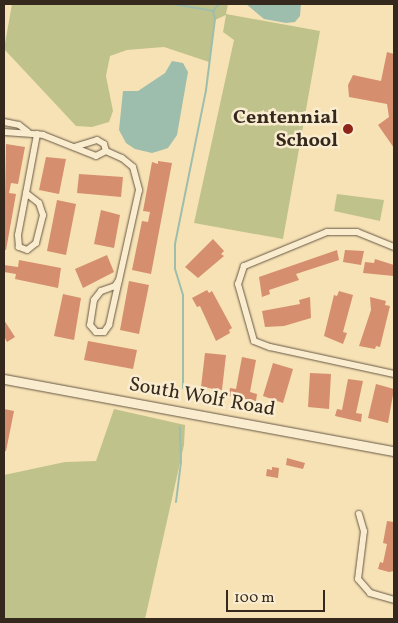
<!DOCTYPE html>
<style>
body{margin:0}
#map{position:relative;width:398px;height:623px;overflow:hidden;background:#f7e2b5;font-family:Vollkorn,serif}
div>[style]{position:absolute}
.green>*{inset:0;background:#c0c28b}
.water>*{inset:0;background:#9dbeac}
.stream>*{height:2px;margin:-1px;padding:0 1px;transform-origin:1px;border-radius:1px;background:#9dbeac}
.building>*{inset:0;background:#d58e6e}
.roads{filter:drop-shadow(0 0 1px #665744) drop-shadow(0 0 1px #665744)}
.minor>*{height:6px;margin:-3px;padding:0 3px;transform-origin:3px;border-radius:3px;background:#faeccf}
.secondary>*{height:9px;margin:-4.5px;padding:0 4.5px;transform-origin:4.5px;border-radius:4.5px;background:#faeccf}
.dots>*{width:14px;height:14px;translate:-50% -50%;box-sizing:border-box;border:2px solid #faeccf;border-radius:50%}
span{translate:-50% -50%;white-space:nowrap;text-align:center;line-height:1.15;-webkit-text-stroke:5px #faeccf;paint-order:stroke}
.poi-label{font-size:20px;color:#35291e;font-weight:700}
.right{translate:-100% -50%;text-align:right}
.street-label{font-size:20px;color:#35291e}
.frame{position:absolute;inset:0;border:5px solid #35291e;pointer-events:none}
.scale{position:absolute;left:226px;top:590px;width:99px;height:22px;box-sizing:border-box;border:2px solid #35291e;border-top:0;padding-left:6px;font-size:15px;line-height:18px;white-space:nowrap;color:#35291e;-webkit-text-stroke:4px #faeccf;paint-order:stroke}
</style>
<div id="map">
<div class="green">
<div style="clip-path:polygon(12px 4px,228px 4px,226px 14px,320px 31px,283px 239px,194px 223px,234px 40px,223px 32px,226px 15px,215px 20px,209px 62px,164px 47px,127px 50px,110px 56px,106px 76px,113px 111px,109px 122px,92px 127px,76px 126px,4px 49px)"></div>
<div style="clip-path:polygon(337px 194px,384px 200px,380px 221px,334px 211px)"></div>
<div style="clip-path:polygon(114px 409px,185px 425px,184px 445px,145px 619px,4px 619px,4px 475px,65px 462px,96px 461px)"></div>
</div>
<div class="water">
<div style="clip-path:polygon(246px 4px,301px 4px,300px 16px,295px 22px,286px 23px,264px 19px)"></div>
<div style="clip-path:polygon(172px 61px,183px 63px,188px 72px,177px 135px,168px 148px,162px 150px,152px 153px,135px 149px,126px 143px,119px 130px,123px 91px,138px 91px,165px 73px)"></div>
</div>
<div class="stream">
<div style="left:173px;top:4px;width:41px;rotate:9.9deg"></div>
<div style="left:213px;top:11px;width:9px;rotate:-49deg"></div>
<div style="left:183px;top:388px;width:93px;rotate:-90deg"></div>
<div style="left:183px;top:295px;width:28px;rotate:-107deg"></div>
<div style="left:175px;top:268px;width:24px;rotate:-90deg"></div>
<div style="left:175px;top:244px;width:157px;rotate:-78.6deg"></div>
<div style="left:206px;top:90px;width:72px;rotate:-82.8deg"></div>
<div style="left:215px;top:19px;width:8px;rotate:-104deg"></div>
<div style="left:176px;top:502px;width:40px;rotate:-82.9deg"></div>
<div style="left:181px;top:462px;width:35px;rotate:-92deg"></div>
</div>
<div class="building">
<div style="clip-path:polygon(387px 52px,394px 54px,394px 148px,378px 125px,389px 117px,387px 104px,349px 97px,348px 85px,353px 75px,381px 81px)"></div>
<div style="clip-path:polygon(6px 144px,25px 147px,18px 184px,11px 183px,9px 193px,16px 194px,6px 250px,4px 250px)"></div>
<div style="clip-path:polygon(46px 157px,66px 159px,59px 194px,39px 190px)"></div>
<div style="clip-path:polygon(158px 161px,172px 163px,151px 274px,132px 270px,142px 221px,148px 222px,150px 212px,143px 211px,152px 162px,158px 164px)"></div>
<div style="clip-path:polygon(79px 174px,123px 177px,121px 197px,77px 193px)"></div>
<div style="clip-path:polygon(57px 200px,76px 204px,66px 255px,47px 251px)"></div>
<div style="clip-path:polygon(101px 210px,120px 215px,114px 248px,94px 244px)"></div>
<div style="clip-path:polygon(213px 239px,224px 251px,221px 254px,224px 256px,198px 278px,185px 267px)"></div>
<div style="clip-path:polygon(337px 250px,339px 260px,296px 274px,299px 280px,269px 290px,270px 294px,262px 297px,259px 277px)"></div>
<div style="clip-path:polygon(345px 250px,364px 251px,361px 265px,343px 262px)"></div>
<div style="clip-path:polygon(107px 255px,114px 272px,83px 288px,75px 269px)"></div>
<div style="clip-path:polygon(375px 259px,394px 265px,394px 276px,363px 273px,365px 262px,374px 263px)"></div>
<div style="clip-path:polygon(19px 260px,61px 268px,58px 288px,15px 279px,16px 274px,4px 272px,4px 265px,18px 267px)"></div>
<div style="clip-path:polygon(129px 281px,149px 285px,139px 334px,120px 330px)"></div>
<div style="clip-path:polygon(207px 290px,209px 293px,212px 291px,232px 328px,229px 330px,230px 333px,216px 341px,200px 306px,197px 307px,192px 298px)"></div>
<div style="clip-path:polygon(339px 291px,353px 295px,343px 332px,347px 333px,343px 344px,324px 336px,334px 295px,337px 296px)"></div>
<div style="clip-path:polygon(63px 294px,81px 298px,74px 340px,54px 336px)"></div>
<div style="clip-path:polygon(310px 297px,311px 318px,284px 326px,265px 327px,262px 311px,300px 304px,299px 300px)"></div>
<div style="clip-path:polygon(370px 297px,386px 301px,385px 305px,390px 306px,380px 347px,376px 346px,375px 349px,359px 346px,371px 310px)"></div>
<div style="clip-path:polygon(4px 320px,15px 337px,7px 342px,4px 336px)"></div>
<div style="clip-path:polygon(88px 341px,137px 350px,133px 369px,84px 360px)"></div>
<div style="clip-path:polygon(205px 353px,226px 355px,222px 390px,201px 387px)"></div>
<div style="clip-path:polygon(242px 357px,256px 360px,250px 392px,257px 394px,256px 401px,229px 396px,230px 388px,236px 389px)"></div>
<div style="clip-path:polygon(273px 363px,293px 369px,283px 403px,263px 396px)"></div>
<div style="clip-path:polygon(310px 373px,331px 374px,329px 409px,308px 407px)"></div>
<div style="clip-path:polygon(348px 379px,363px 381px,356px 413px,362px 414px,361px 422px,335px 416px,337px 409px,342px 410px)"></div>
<div style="clip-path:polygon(376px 384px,394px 389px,388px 423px,368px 418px)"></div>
<div style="clip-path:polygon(4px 409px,14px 411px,6px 451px,4px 451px)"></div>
<div style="clip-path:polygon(287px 458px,305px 463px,303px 469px,286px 465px)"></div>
<div style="clip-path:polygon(272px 467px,279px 468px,278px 478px,266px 476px,267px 469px,272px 470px)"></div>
<div style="clip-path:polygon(387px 521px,394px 522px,394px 571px,389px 572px,378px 569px,380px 562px,383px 563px,387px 544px,383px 543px)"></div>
</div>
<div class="roads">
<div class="minor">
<div style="left:4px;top:122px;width:15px;rotate:11deg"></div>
<div style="left:19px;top:125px;width:11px;rotate:38deg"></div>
<div style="left:4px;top:132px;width:39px;rotate:4deg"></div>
<div style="left:43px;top:135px;width:57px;rotate:21.6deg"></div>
<div style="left:96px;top:156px;width:11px;rotate:-27deg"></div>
<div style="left:106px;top:151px;width:7px;rotate:-106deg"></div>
<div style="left:104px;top:144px;width:8px;rotate:-150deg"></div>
<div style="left:97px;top:140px;width:24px;rotate:163deg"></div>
<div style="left:106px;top:151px;width:17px;rotate:24deg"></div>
<div style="left:122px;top:158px;width:14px;rotate:39deg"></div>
<div style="left:133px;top:167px;width:24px;rotate:75deg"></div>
<div style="left:139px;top:190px;width:92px;rotate:102.5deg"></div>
<div style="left:119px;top:280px;width:7px;rotate:124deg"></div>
<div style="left:115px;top:286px;width:15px;rotate:160deg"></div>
<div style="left:101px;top:291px;width:11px;rotate:128deg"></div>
<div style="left:94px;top:300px;width:25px;rotate:99deg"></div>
<div style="left:90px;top:325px;width:9px;rotate:49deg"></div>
<div style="left:96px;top:332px;width:8px"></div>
<div style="left:104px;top:332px;width:9px;rotate:-54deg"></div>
<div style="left:109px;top:325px;width:46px;rotate:-77.5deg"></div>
<div style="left:26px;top:193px;width:16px;rotate:38deg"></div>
<div style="left:39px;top:203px;width:13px;rotate:72deg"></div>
<div style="left:43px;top:215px;width:29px;rotate:104deg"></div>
<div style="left:36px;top:243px;width:11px;rotate:142deg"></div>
<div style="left:27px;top:250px;width:9px;rotate:-159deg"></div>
<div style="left:19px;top:247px;width:12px;rotate:-95deg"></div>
<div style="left:18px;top:235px;width:43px;rotate:-79.2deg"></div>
<div style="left:26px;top:193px;width:60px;rotate:-79.4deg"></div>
<div style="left:394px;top:247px;width:40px;rotate:-158deg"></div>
<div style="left:357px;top:232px;width:30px;rotate:180deg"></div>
<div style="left:327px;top:232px;width:90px;rotate:157.7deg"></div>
<div style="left:244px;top:266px;width:19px;rotate:108deg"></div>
<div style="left:238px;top:284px;width:59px;rotate:74.3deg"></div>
<div style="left:254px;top:341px;width:17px;rotate:21deg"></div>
<div style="left:270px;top:347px;width:127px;rotate:12.3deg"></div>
<div style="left:359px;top:514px;width:18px;rotate:74deg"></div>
<div style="left:364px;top:531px;width:48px;rotate:97.1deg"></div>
<div style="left:358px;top:579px;width:18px;rotate:49deg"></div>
<div style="left:370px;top:593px;width:25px;rotate:16deg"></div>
</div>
<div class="secondary">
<div style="left:4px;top:379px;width:397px;rotate:10.5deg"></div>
</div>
</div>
<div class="dots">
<div style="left:348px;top:129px;background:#8f2418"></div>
</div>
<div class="poi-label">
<span class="right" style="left:338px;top:130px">Centennial<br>School</span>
</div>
<div class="street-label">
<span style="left:202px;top:398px;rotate:10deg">South Wolf Road</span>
</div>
<div class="frame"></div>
<div class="scale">100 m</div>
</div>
